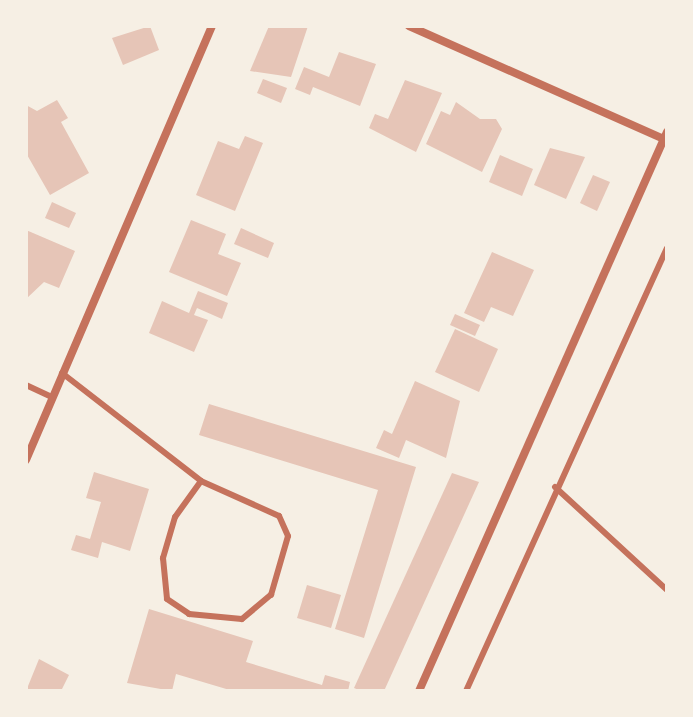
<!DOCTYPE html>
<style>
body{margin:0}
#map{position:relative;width:693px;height:717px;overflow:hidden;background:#f6efe4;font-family:"Fira Sans",sans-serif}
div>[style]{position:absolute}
.building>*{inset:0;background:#e6c5b7}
.service>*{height:6px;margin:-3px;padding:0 3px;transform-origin:3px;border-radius:3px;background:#c5725c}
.minor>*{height:8px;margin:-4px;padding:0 4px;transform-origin:4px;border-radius:4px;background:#c5725c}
span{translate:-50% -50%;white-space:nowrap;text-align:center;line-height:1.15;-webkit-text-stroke:8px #f6efe4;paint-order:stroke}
.frame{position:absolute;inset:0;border:28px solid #f6efe4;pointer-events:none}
</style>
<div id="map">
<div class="building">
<div style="clip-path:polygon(150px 26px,159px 50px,123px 65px,112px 38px)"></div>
<div style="clip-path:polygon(269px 26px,308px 26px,291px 77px,250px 71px)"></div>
<div style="clip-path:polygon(339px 52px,376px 64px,360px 106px,313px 87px,310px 95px,295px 89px,304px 67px,329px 77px)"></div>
<div style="clip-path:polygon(263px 79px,287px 88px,281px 103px,257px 93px)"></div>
<div style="clip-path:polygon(405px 80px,442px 93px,416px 152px,369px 128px,375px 114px,388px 119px)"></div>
<div style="clip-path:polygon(57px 100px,68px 118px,61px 122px,89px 173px,50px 195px,26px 153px,26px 105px,37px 111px)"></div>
<div style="clip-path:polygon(456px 102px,480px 119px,496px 119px,502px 129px,482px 172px,426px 144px,441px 111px,450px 115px)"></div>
<div style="clip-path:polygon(245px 136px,263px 143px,235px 211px,196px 195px,218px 141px,239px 149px)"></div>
<div style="clip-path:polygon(550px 148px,585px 157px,566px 199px,534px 185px)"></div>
<div style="clip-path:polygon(500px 155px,533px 169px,522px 196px,489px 182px)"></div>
<div style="clip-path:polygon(593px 175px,610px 182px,597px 211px,580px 203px)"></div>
<div style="clip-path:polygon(52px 202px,76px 213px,69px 228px,45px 218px)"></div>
<div style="clip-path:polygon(191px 220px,226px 234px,218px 254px,241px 263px,227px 296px,169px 272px)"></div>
<div style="clip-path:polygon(241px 228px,274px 243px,268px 258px,234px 244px)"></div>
<div style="clip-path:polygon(26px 230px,75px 251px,59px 288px,44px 282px,26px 299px)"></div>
<div style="clip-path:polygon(492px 252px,534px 270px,513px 316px,491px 307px,484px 322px,464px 313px)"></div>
<div style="clip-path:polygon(198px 291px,228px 303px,222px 319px,197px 308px,194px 315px,208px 320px,194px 352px,149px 333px,162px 301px,189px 313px)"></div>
<div style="clip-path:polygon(455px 314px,480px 325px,475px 336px,450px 325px)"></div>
<div style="clip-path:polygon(455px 329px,498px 349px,479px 392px,435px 372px)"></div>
<div style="clip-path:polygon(415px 381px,460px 401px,446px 458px,406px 440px,399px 458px,376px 448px,384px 430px,392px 434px)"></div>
<div style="clip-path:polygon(209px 404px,416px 467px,364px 638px,335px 629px,378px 490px,199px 435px)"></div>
<div style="clip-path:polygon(94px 472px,149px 489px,130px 551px,102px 542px,98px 558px,71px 550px,76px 535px,90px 539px,101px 502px,86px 498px)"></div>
<div style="clip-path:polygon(452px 473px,479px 482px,384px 691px,361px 691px,354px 688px)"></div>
<div style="clip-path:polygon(307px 585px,341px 595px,331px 628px,297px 618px)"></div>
<div style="clip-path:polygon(149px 609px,253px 641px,246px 662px,322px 685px,325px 675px,350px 682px,348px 691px,233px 691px,176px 674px,172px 691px,127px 683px)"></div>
<div style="clip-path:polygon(39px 659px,69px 675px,61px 691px,26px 691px)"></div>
</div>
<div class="service">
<div style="left:62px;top:373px;width:176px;rotate:37.8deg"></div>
<div style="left:201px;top:481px;width:44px;rotate:125.8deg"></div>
<div style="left:175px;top:517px;width:43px;rotate:106.3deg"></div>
<div style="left:163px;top:558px;width:41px;rotate:84.4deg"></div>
<div style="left:167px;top:599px;width:27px;rotate:34deg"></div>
<div style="left:189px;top:614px;width:53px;rotate:5.4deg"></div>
<div style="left:242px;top:619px;width:38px;rotate:-40deg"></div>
<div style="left:271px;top:595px;width:61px;rotate:-73.9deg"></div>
<div style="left:288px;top:536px;width:22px;rotate:-114deg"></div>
<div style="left:279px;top:516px;width:85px;rotate:-155.8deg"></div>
<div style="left:26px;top:385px;width:29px;rotate:25deg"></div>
<div style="left:555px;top:487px;width:152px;rotate:42.6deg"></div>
<div style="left:466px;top:691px;width:486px;rotate:-65.6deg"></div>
</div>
<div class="minor">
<div style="left:409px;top:26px;width:279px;rotate:23.9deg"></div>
<div style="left:26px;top:460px;width:472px;rotate:-66.8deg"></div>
<div style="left:419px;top:691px;width:612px;rotate:-66.08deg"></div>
</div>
<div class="frame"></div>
</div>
